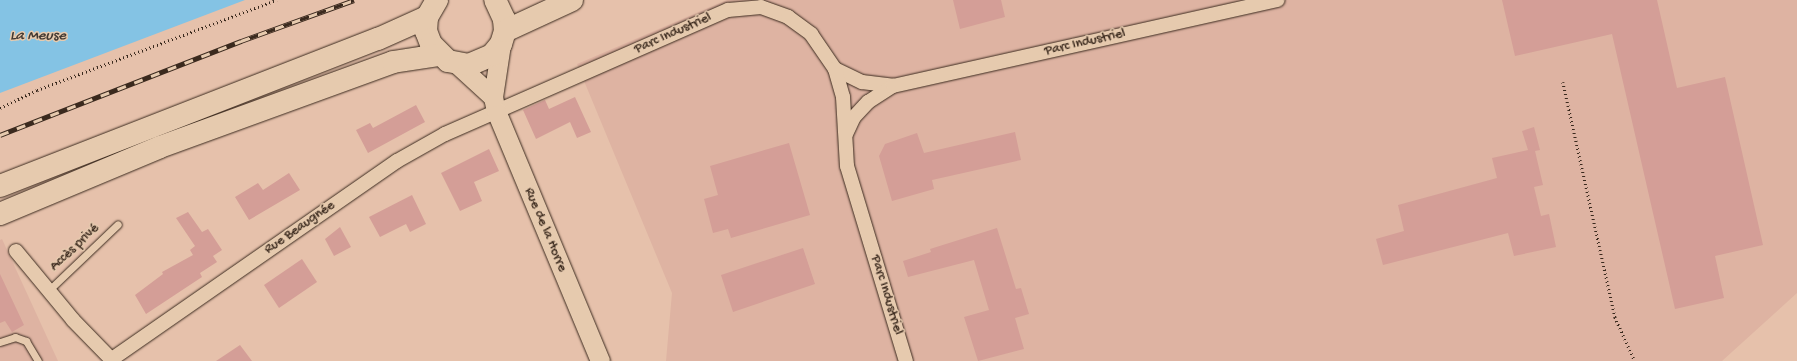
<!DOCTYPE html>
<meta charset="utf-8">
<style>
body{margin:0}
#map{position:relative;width:1797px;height:361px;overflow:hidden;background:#e6c1ab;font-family:"Gochi Hand",sans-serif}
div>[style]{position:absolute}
.built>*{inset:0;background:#deb3a2}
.water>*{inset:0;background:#84c3e4}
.building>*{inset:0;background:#d49e97}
.path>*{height:2.5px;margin-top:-1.25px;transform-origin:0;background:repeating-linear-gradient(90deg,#3b2a1e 0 1px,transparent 0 4px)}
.roads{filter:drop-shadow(0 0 1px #3b2a1e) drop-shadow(0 0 1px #3b2a1e)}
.lane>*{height:7px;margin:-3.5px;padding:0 3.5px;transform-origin:3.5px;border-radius:3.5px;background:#e6caae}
.street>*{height:14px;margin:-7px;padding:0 7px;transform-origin:7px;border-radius:7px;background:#e6caae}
.secondary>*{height:19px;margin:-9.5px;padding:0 9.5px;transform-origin:9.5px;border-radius:9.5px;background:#e6caae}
.highway>*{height:22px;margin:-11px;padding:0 11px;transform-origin:11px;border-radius:11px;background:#e6caae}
.rail>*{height:4.5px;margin-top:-2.25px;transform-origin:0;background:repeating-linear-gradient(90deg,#e6caae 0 9px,#3b2a1e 0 18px);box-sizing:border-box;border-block:1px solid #3b2a1e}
span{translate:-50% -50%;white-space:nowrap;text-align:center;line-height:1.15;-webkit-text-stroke:3px #e6caae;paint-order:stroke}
.street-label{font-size:14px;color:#3b2a1e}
.water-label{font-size:15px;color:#423932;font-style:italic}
</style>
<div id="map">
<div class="built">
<div style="clip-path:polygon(727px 0,1797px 0,1797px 293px,1722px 361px,666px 361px,672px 293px,577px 64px)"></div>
<div style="clip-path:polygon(2px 239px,58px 361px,0 361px,0 240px)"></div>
</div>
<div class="water">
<div style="clip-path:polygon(0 0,245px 0,0 93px)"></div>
</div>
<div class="building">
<div style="clip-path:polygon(953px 0,1001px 0,1005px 17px,960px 29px)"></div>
<div style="clip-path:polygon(1502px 0,1657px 0,1677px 88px,1725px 77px,1763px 245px,1715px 256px,1724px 298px,1675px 309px,1612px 34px,1515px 56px)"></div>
<div style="clip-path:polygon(575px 97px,591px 132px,577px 138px,570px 122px,536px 139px,523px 110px,545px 100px,549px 109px)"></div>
<div style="clip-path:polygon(416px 105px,425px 122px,368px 153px,356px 130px,370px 123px,373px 128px)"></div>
<div style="clip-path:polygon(1534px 127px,1540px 150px,1535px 151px,1543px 185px,1534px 187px,1541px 216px,1549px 214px,1556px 247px,1514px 256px,1508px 233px,1383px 265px,1376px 239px,1404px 231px,1398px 205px,1497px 178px,1492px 158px,1528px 150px,1522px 131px)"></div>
<div style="clip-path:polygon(1015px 132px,1021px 160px,932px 180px,934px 189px,892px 201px,879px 156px,885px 144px,917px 133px,924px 153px)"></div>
<div style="clip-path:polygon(789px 143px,810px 215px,731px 238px,728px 229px,713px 233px,704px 199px,718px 195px,710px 166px)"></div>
<div style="clip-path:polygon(489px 149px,499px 171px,474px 182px,482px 201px,460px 211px,441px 173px)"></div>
<div style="clip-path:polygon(289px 173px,300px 190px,249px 220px,235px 197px,258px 183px,263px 190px)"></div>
<div style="clip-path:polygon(412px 195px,426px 224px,410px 232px,406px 224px,380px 237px,369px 217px)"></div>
<div style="clip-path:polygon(188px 212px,202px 232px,208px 229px,222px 250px,213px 256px,217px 262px,200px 273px,202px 277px,146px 314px,135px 295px,163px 274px,162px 272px,193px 255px,190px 250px,195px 246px,176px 218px)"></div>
<div style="clip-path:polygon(340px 227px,351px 247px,334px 256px,325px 239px)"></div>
<div style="clip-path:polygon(997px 228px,1016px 289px,1021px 288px,1029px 314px,1015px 318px,1024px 349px,978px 361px,964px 317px,989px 310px,974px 260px,908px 277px,903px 261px,931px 252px,930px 249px)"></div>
<div style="clip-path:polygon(803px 248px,815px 284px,733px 312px,721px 275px)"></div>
<div style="clip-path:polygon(302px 259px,317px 282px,279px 308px,264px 285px)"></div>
<div style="clip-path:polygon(0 274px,24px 325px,12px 332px,5px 321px,0 323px)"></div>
<div style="clip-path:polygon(240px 345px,252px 361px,216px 361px)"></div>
</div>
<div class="path">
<div style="left:1563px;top:82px;width:241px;rotate:77.5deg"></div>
<div style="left:1615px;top:317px;width:48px;rotate:65.6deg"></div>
<div style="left:0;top:108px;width:41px;rotate:-25.9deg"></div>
<div style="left:37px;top:90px;width:256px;rotate:-20.6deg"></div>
</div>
<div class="roads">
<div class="lane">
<div style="left:49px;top:290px;width:95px;rotate:-43.7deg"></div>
<div style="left:0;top:342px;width:16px;rotate:-18deg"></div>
<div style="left:15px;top:337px;width:12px;rotate:20deg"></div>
<div style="left:26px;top:341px;width:23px;rotate:59deg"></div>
</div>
<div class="street">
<div style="left:835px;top:69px;width:30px;rotate:26deg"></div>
<div style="left:862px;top:82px;width:31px;rotate:7deg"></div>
<div style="left:846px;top:134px;width:19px;rotate:-65deg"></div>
<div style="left:854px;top:117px;width:21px;rotate:-47deg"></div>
<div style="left:868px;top:102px;width:30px;rotate:-33deg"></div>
<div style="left:893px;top:86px;width:394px;rotate:-12.6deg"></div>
<div style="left:16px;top:251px;width:89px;rotate:50.4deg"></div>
<div style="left:73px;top:320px;width:57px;rotate:45.7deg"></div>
<div style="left:112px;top:359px;width:347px;rotate:-34.8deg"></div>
<div style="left:397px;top:161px;width:55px;rotate:-29.4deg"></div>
<div style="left:445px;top:134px;width:309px;rotate:-23.7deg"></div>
<div style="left:728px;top:10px;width:33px;rotate:-5deg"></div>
<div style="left:761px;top:7px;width:29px;rotate:20deg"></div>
<div style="left:788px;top:17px;width:29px;rotate:36deg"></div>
<div style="left:811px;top:34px;width:42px;rotate:55.6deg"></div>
<div style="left:835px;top:69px;width:29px;rotate:74deg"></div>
<div style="left:843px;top:97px;width:69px;rotate:86.7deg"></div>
<div style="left:847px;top:166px;width:204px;rotate:73.2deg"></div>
</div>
<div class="secondary">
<div style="left:501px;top:44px;width:54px;rotate:98.6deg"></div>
<div style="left:493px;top:97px;width:14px;rotate:78deg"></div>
<div style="left:496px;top:111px;width:271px;rotate:67.4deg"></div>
<div style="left:458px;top:65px;width:47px;rotate:42.4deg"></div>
</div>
<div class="highway">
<div style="left:437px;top:0;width:20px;rotate:120deg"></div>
<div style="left:427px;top:17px;width:14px;rotate:94deg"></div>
<div style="left:426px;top:31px;width:14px;rotate:69deg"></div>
<div style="left:431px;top:44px;width:24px;rotate:45deg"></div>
<div style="left:448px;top:61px;width:21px;rotate:11deg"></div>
<div style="left:469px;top:65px;width:25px;rotate:-23deg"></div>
<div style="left:492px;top:55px;width:14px;rotate:-51deg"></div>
<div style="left:501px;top:44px;width:14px;rotate:-73deg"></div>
<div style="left:505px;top:31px;width:12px;rotate:-95deg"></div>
<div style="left:504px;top:19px;width:21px;rotate:-115deg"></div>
<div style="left:505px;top:31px;width:74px;rotate:-24.8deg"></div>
<div style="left:0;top:186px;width:406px;rotate:-21.3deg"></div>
<div style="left:378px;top:39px;width:54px;rotate:-24.2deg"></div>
<div style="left:0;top:214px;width:173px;rotate:-22.7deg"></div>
<div style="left:160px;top:147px;width:248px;rotate:-20deg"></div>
<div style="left:393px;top:62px;width:47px;rotate:-8.7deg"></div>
</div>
</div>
<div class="rail">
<div style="left:0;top:135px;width:259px;rotate:-21.3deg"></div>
<div style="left:241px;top:41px;width:120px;rotate:-19.9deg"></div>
</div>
<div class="street-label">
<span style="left:673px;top:34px;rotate:-24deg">Parc Industriel</span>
<span style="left:1085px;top:43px;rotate:-13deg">Parc Industriel</span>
<span style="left:300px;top:228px;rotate:-35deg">Rue Beaugnée</span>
<span style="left:545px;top:230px;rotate:67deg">Rue de la Horre</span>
<span style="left:75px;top:248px;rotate:-44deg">Accès privé</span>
<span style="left:886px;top:295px;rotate:73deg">Parc Industriel</span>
</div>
<div class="water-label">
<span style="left:38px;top:37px">La Meuse</span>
</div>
</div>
